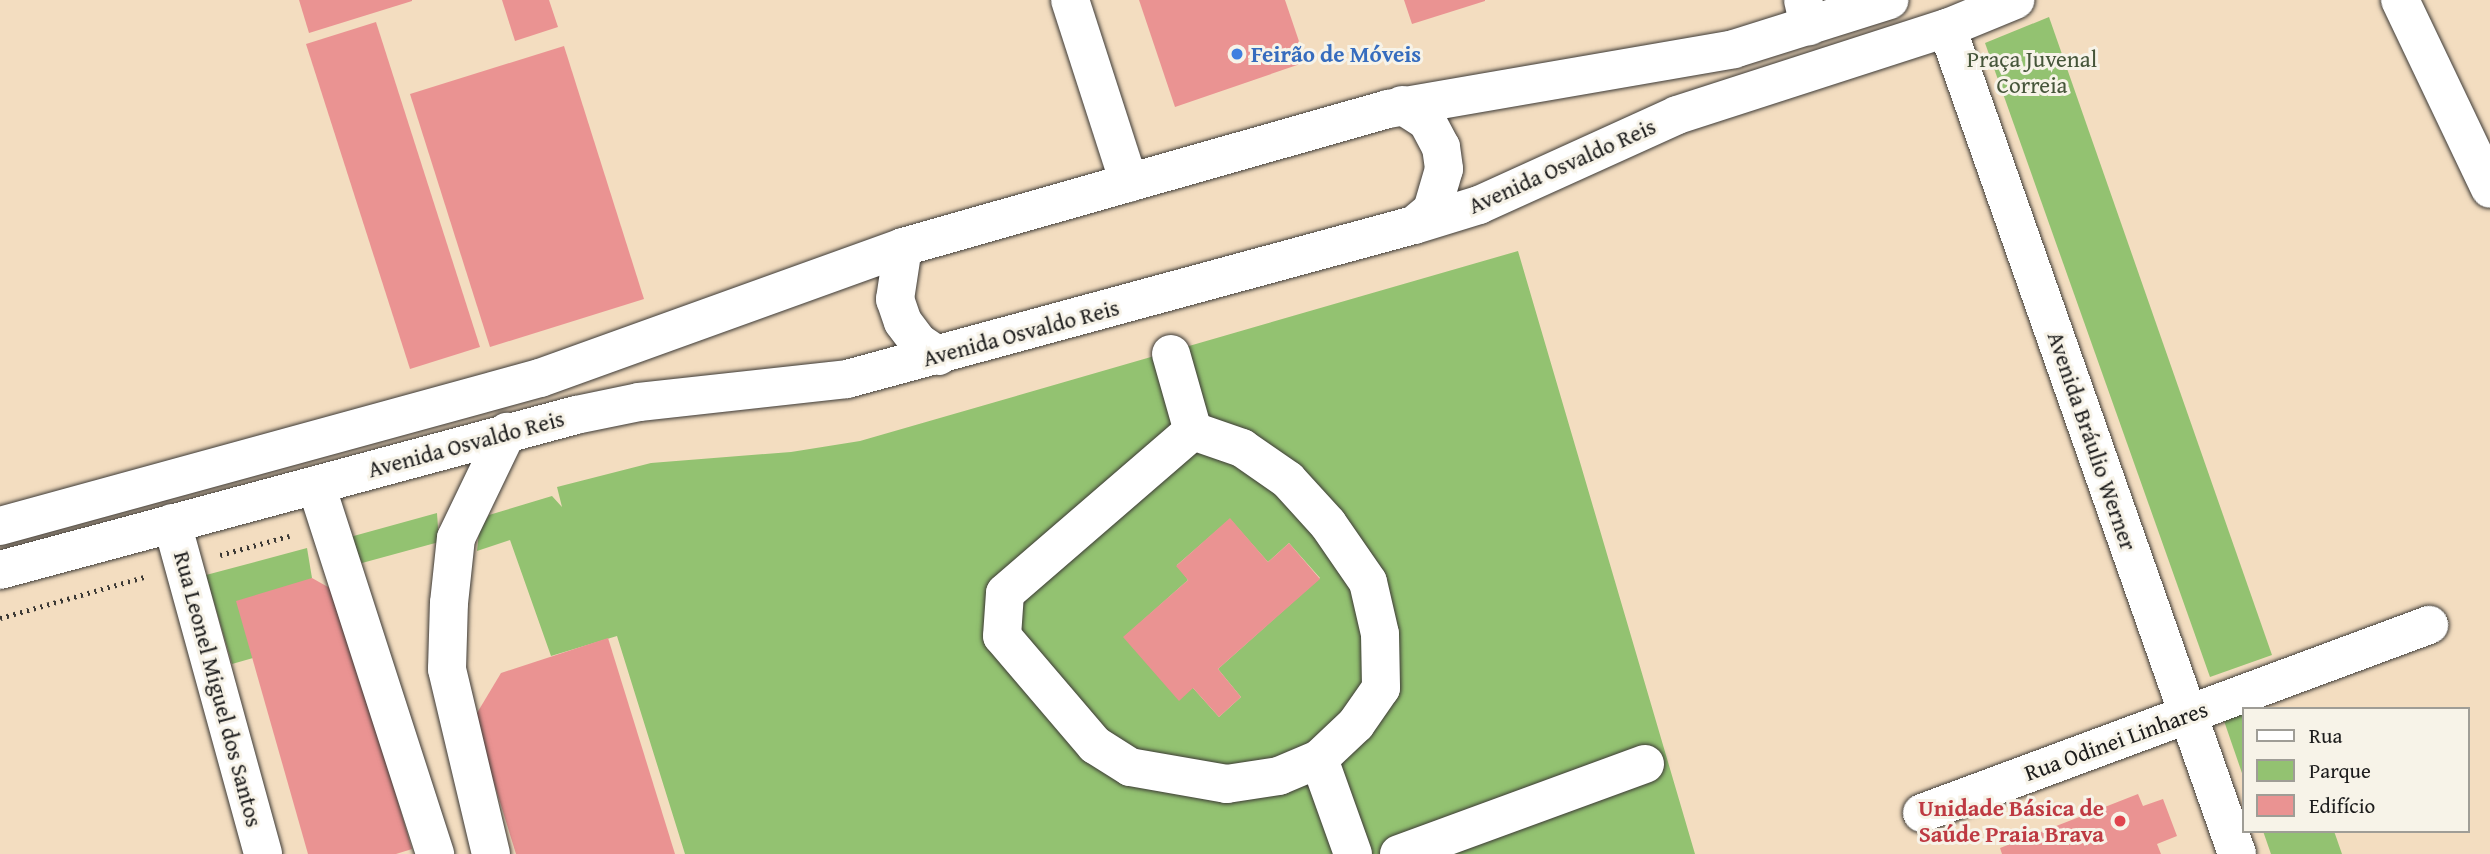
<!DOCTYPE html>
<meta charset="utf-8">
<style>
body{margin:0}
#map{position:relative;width:2490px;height:854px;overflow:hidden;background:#f3ddc0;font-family:"Gentium Book Plus",serif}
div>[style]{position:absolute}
.green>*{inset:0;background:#93c271}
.building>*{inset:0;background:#ea9392}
.path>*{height:4.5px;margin-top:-2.25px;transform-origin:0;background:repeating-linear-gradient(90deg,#3c3935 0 2px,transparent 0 7px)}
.roads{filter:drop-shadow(0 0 2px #3c3935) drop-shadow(0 0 2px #3c3935)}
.minor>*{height:38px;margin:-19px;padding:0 19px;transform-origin:19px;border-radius:19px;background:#fff}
.major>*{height:38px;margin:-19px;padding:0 19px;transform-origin:19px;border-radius:19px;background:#fff}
.dots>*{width:19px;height:19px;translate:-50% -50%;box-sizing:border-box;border:4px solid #f7f3e8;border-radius:50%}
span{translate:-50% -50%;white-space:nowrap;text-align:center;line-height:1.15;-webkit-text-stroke:6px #f7f3e8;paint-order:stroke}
.shop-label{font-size:23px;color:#366cbe;font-weight:700}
.left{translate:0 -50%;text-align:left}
.park-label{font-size:23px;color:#46563a}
.street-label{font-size:23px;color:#1c1c1c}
.health-label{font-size:23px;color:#be3a42;font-weight:700}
.right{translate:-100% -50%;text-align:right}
.legend{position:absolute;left:2242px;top:707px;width:228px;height:126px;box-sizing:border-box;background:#f7f3e8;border:2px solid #9f9d96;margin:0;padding:9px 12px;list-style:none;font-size:21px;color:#1c1c1c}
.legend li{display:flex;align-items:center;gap:14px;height:35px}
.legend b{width:35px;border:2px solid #9f9d96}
</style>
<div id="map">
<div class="green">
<div style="clip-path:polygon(2049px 17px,2272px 655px,2210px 677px,1985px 43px)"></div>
<div style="clip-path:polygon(evenodd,1518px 251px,1695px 854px,685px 854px,617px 636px,551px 656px,510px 540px,477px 551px,479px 532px,489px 515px,552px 496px,562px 507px,557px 487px,651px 463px,791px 452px,860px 441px,1518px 251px,1230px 519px,1268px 562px,1289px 543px,1320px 578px,1218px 669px,1241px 697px,1219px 717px,1193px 688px,1124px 637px,1188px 580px,1177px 565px,1230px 519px)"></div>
<div style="clip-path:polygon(437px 513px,439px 542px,362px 563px,350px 537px)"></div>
<div style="clip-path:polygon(307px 548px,312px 578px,253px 658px,232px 664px,206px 575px)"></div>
<div style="clip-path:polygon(2243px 710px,2243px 776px,2223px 718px)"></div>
<div style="clip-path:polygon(2263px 831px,2334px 831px,2342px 854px,2271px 854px)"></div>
</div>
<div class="building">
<div style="clip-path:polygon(299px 0,412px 0,412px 1px,309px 33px)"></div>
<div style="clip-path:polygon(502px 0,549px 0,558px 27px,515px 41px)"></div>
<div style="clip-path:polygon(1139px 0,1285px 0,1306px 62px,1175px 107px)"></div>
<div style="clip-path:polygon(1404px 0,1485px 0,1485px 1px,1412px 24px)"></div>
<div style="clip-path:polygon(376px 22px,480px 347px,410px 369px,306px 44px)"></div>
<div style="clip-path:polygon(564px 46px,644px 299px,490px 347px,410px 94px)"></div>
<div style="clip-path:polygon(1230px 518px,1268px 562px,1289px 543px,1320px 579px,1218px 669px,1241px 697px,1219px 717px,1193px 688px,1179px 701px,1123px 637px,1188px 580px,1176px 566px)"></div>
<div style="clip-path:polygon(312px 578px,335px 591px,412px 849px,396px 854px,308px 854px,236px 601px)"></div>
<div style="clip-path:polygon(608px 638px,675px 854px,516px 854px,474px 718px,501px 673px)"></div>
<div style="clip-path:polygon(2138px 794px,2143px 806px,2163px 799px,2177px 836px,2157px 844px,2161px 854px,2002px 854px,2000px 848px)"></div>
</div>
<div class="path">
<div style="left:220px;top:555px;width:72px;rotate:-15.4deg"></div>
<div style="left:0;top:618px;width:153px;rotate:-15.9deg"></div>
</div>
<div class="roads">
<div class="minor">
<div style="left:1070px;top:0;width:192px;rotate:72.1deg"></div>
<div style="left:1803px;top:0;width:27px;rotate:77deg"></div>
<div style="left:2400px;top:0;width:209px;rotate:64.5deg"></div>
<div style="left:1947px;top:28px;width:875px;rotate:70.65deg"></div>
<div style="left:1171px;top:354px;width:80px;rotate:74.1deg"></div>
<div style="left:1193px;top:431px;width:52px;rotate:19.1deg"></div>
<div style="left:1242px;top:448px;width:56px;rotate:34.8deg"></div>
<div style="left:1288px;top:480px;width:59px;rotate:47.7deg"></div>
<div style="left:1328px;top:524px;width:70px;rotate:55.4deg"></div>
<div style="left:1368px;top:582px;width:53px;rotate:77deg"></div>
<div style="left:1380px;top:634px;width:54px;rotate:88.9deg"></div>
<div style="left:1381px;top:688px;width:44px;rotate:124.8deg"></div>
<div style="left:1356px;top:724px;width:51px;rotate:136.6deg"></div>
<div style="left:1319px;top:759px;width:43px;rotate:157deg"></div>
<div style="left:1279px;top:776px;width:53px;rotate:171.3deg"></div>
<div style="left:1227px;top:784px;width:98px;rotate:-170.1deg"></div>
<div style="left:1130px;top:767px;width:41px;rotate:-147.8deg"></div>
<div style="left:1095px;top:745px;width:143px;rotate:-130.5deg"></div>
<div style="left:1002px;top:636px;width:43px;rotate:-86deg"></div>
<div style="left:1005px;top:593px;width:248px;rotate:-40.8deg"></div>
<div style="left:316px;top:485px;width:388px;rotate:72.1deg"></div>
<div style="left:172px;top:523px;width:343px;rotate:74.6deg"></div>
<div style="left:1319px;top:759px;width:101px;rotate:70.3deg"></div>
<div style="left:1922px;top:813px;width:541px;rotate:-20.35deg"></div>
<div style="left:491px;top:854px;width:190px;rotate:-103.4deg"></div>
<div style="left:447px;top:669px;width:66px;rotate:-88.3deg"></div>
<div style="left:449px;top:603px;width:65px;rotate:-83.9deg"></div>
<div style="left:456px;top:538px;width:118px;rotate:-64.3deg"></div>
<div style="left:1399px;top:854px;width:262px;rotate:-20.1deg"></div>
</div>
<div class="major">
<div style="left:1402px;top:105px;width:30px;rotate:33deg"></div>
<div style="left:1427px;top:121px;width:30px;rotate:62deg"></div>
<div style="left:1441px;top:147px;width:22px;rotate:82deg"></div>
<div style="left:1444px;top:169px;width:43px;rotate:106.3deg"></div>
<div style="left:1432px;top:210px;width:23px;rotate:140deg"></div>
<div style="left:903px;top:247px;width:53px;rotate:98.7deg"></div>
<div style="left:895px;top:299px;width:24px;rotate:71deg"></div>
<div style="left:903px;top:322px;width:25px;rotate:53deg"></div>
<div style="left:918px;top:342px;width:25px;rotate:34deg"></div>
<div style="left:0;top:526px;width:560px;rotate:-15.33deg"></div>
<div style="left:540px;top:378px;width:386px;rotate:-19.8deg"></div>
<div style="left:903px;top:247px;width:504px;rotate:-15.88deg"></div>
<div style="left:1388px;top:109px;width:351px;rotate:-9.8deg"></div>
<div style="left:1734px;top:49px;width:163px;rotate:-17.5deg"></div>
<div style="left:0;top:570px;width:596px;rotate:-15.06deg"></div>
<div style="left:576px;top:415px;width:64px;rotate:-11.7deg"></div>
<div style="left:639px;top:402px;width:209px;rotate:-6.3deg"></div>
<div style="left:847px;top:379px;width:588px;rotate:-15.2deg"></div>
<div style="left:1414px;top:225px;width:68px;rotate:-17.1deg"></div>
<div style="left:1479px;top:205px;width:217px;rotate:-24.4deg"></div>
<div style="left:1677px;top:115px;width:284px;rotate:-17.9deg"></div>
<div style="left:1947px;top:28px;width:74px;rotate:-22.4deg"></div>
</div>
</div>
<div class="dots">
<div style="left:1237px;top:54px;background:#3f7fe0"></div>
<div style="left:2120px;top:821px;background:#e0444e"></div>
</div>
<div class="shop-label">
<span class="left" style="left:1251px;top:54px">Feirão de Móveis</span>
</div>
<div class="park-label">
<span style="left:2032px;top:72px">Praça Juvenal<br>Correia</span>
</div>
<div class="street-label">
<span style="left:1562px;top:166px;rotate:-24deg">Avenida Osvaldo Reis</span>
<span style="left:1021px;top:333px;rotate:-15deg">Avenida Osvaldo Reis</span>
<span style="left:2092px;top:441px;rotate:71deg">Avenida Bráulio Werner</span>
<span style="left:466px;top:444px;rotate:-15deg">Avenida Osvaldo Reis</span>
<span style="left:218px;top:689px;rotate:75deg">Rua Leonel Miguel dos Santos</span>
<span style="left:2116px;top:741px;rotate:-20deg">Rua Odinei Linhares</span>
</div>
<div class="health-label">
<span class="right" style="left:2104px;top:821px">Unidade Básica de<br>Saúde Praia Brava</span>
</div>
<ul class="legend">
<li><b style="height:9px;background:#fff"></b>Rua</li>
<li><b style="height:19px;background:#93c271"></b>Parque</li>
<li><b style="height:19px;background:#ea9392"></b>Edifício</li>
</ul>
</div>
